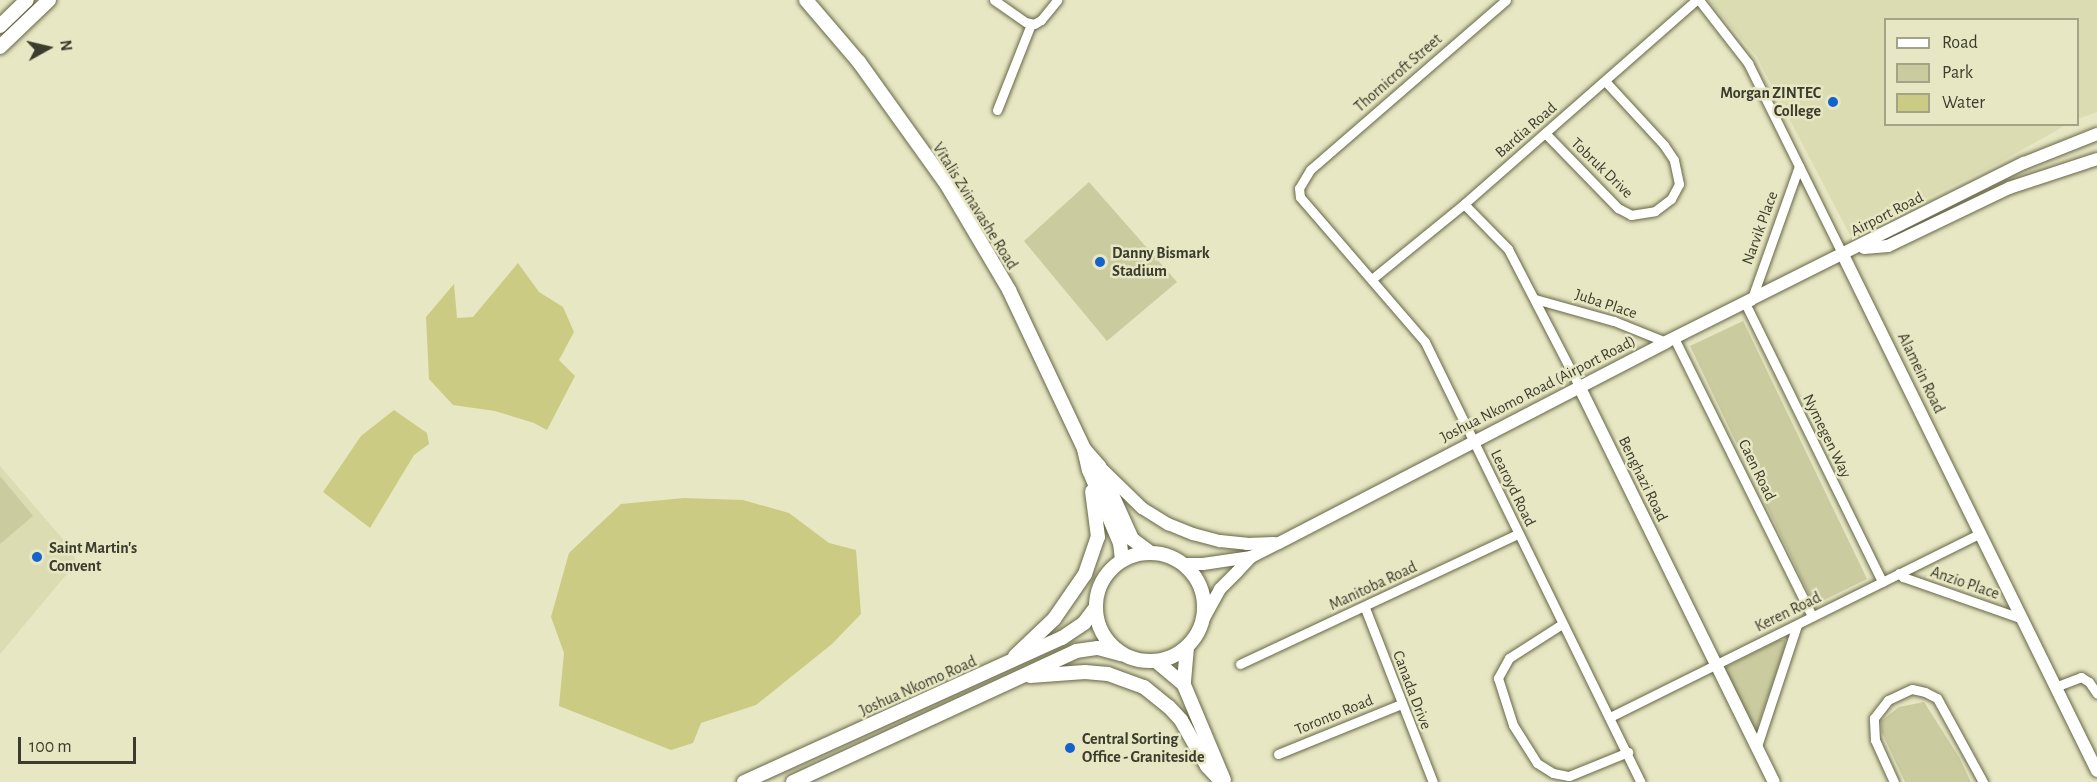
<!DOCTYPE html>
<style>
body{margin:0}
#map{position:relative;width:2097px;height:782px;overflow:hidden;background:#e7e7c3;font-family:"Alegreya Sans",sans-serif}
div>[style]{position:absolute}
.built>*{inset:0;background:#dbdcb1}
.green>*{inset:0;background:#cacb9f}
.water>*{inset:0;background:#cbcb84}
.roads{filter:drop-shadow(0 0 2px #666747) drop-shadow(0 0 2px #666747)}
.street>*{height:9px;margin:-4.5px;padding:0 4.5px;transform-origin:4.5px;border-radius:4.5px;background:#fff}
.secondary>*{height:12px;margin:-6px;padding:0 6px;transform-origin:6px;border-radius:6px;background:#fff}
.primary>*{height:14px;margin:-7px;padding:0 7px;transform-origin:7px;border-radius:7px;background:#fff}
.primary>.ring{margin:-7px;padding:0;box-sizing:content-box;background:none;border:14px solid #fff;border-radius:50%}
.dots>*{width:16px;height:16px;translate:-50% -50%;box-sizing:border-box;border:3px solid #e7e7c3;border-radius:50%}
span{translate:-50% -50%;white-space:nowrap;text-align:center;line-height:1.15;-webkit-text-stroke:5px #e7e7c3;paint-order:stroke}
.street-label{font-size:16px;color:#3c3c2e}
.poi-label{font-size:16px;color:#3c3c2e;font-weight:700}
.right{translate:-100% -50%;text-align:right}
.left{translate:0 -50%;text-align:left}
.legend{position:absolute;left:1884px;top:18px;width:195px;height:108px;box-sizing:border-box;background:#e7e7c3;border:2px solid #a3a387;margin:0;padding:8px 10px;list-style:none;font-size:18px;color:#3c3c2e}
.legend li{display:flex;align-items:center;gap:12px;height:30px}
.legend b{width:30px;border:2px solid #a3a387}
.north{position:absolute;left:18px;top:18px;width:60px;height:60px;-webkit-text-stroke:4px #e7e7c3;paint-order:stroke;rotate:82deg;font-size:16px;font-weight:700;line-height:24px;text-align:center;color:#3c3c2e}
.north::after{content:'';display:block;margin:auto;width:21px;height:27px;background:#3c3c2e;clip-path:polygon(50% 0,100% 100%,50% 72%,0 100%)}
.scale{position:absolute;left:18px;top:737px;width:118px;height:27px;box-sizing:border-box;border:3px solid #3c3c2e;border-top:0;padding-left:8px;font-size:18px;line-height:21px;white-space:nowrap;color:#3c3c2e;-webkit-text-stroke:4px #e7e7c3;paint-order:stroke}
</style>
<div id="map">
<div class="built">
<div style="clip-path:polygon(1708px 0,2097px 0,2097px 112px,2078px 119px,2078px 20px,1886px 20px,1886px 124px,2066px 125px,1997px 164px,1850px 235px,1757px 57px)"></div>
<div style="clip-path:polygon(0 466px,73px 551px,76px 563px,0 654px)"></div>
</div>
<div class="green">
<div style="clip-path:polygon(1089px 182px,1177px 282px,1107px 341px,1024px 241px)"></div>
<div style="clip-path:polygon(1743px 321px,1867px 579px,1814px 605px,1690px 346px)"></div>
<div style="clip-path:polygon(0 476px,33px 516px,0 544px)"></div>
<div style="clip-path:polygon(1779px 640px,1785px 640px,1785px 647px,1755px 734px,1724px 668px)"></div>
<div style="clip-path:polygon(1924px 702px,1959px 757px,1971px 782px,1905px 782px,1882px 733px,1881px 721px,1899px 707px)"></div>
</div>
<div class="water">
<div style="clip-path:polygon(518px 263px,539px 292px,563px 307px,574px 332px,559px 360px,575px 376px,547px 430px,534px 423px,495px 411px,453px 405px,429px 379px,426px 317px,454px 284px,457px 318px,473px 317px)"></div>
<div style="clip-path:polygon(394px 410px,427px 433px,429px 444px,414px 455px,370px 528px,323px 492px,361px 436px)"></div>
<div style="clip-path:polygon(684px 498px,743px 500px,789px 513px,829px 543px,856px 550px,861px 614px,832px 644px,756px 705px,701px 723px,693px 743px,671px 750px,559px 706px,564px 653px,551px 617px,569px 553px,621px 504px)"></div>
</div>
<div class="roads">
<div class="street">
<div style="left:994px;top:0;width:39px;rotate:35deg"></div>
<div style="left:1026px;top:22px;width:8px;rotate:14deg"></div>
<div style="left:1034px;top:24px;width:8px;rotate:-30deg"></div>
<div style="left:1041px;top:20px;width:26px;rotate:-51deg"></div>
<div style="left:1506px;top:0;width:259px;rotate:139.1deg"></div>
<div style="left:1310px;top:170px;width:21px;rotate:121deg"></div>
<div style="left:1299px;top:188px;width:9px;rotate:84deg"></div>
<div style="left:1300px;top:197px;width:191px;rotate:49.2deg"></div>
<div style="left:1425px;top:342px;width:490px;rotate:63.9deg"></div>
<div style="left:1699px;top:0;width:80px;rotate:52.1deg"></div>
<div style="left:1748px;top:63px;width:214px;rotate:63.7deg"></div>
<div style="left:997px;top:110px;width:92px;rotate:-68.4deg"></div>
<div style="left:1545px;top:133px;width:105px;rotate:45.8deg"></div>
<div style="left:1618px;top:208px;width:15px;rotate:28deg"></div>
<div style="left:1631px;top:215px;width:24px;rotate:-9deg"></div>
<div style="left:1655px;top:211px;width:20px;rotate:-37deg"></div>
<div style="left:1671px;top:199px;width:17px;rotate:-62deg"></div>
<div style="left:1679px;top:184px;width:25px;rotate:-102deg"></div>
<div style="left:1674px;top:160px;width:18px;rotate:-124deg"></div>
<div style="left:1664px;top:145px;width:87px;rotate:-132.7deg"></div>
<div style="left:1464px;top:204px;width:63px;rotate:45.6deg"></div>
<div style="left:1508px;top:249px;width:154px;rotate:62.6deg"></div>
<div style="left:1372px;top:279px;width:119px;rotate:-39.2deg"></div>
<div style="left:1464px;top:204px;width:309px;rotate:-41.3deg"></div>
<div style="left:1535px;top:299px;width:82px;rotate:15.6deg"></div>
<div style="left:1614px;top:321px;width:56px;rotate:22deg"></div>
<div style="left:1751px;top:301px;width:143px;rotate:-70.4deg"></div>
<div style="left:1745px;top:303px;width:311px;rotate:63.8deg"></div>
<div style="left:1674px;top:338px;width:310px;rotate:63.6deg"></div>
<div style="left:1899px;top:573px;width:6px;rotate:45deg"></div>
<div style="left:1903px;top:577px;width:127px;rotate:19.3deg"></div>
<div style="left:1365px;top:608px;width:187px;rotate:68.7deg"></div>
<div style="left:1562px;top:624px;width:63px;rotate:147.3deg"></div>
<div style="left:1509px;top:658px;width:23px;rotate:119deg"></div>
<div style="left:1498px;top:678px;width:49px;rotate:72.3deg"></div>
<div style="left:1513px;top:725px;width:45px;rotate:57.7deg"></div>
<div style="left:1537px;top:763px;width:19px;rotate:32deg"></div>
<div style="left:1553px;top:773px;width:16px;rotate:11deg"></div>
<div style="left:1569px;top:776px;width:64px;rotate:-22.1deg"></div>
<div style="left:1240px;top:664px;width:307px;rotate:-25.1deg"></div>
<div style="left:2055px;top:687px;width:28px;rotate:-21deg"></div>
<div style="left:2081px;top:677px;width:9px;rotate:32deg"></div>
<div style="left:2089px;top:682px;width:14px;rotate:56deg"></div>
<div style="left:1610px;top:717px;width:414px;rotate:-26.4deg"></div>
<div style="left:1757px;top:746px;width:127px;rotate:-71.7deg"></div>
<div style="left:1278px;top:754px;width:133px;rotate:-22.1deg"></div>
<div style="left:1894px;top:782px;width:46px;rotate:-114.3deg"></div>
<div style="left:1875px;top:740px;width:22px;rotate:-93deg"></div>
<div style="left:1874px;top:718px;width:23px;rotate:-52deg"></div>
<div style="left:1888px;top:700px;width:26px;rotate:-25deg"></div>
<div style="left:1912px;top:689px;width:13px;rotate:13deg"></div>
<div style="left:1925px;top:692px;width:13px;rotate:27deg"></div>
<div style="left:1937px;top:698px;width:96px;rotate:61.3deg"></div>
</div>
<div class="secondary">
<div style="left:1864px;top:248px;width:24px;rotate:-5deg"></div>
<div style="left:1888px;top:246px;width:134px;rotate:-25.6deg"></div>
<div style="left:2009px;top:188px;width:93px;rotate:-18.2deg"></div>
<div style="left:1843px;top:255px;width:575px;rotate:63.79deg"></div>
<div style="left:1579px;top:386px;width:441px;rotate:63.8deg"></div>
<div style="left:1102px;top:469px;width:56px;rotate:44.3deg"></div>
<div style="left:1142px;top:508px;width:31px;rotate:32deg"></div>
<div style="left:1168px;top:524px;width:27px;rotate:22deg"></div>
<div style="left:1193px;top:534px;width:28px;rotate:15deg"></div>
<div style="left:1220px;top:541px;width:27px;rotate:6deg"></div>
<div style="left:1247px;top:544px;width:27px;rotate:-2deg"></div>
<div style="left:1184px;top:564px;width:19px"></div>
<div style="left:1203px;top:564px;width:49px;rotate:-8.3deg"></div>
<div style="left:1204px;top:618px;width:33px;rotate:-61deg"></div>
<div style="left:1220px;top:589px;width:24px;rotate:-45deg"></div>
<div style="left:1237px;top:572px;width:21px;rotate:-47deg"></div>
<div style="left:1251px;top:557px;width:31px;rotate:-27deg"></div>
<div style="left:1279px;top:543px;width:436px;rotate:-27.4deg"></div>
<div style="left:1666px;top:342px;width:400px;rotate:-26.6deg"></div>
<div style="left:2024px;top:163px;width:79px;rotate:-21.7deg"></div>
</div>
<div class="primary">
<div style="left:806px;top:0;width:82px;rotate:49.5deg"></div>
<div style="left:859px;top:62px;width:151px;rotate:54.4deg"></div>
<div style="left:947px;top:185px;width:122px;rotate:59.4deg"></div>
<div style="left:1009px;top:290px;width:176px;rotate:64.7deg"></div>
<div style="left:1084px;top:449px;width:22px;rotate:77deg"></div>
<div style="left:1089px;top:470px;width:79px;rotate:67deg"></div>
<div style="left:1120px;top:543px;width:17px;rotate:83deg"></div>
<div style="left:0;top:26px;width:37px;rotate:-44deg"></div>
<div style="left:0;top:47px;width:68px;rotate:-43.8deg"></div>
<div style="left:1085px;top:450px;width:21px;rotate:49deg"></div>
<div style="left:1099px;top:466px;width:80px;rotate:65.7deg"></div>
<div style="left:1132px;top:539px;width:21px;rotate:37deg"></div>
<div class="ring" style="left:1096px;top:553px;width:94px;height:94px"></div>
<div style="left:1187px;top:647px;width:38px;rotate:95deg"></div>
<div style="left:1184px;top:685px;width:103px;rotate:67.2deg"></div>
<div style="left:1015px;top:656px;width:54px;rotate:-43.5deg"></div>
<div style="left:1054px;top:619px;width:55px;rotate:-55.4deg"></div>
<div style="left:1085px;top:574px;width:39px;rotate:-71deg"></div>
<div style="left:1098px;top:537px;width:46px;rotate:-97.4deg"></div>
<div style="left:1157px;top:662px;width:35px;rotate:40deg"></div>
<div style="left:1030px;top:676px;width:55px;rotate:-4.2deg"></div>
<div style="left:1085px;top:672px;width:23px;rotate:5deg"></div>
<div style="left:1108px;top:674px;width:38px;rotate:20deg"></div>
<div style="left:1144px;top:687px;width:32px;rotate:39deg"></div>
<div style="left:1169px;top:707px;width:18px;rotate:47deg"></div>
<div style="left:1181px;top:720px;width:53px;rotate:60.5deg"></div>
<div style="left:1207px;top:766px;width:22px;rotate:47deg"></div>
<div style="left:744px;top:782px;width:349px;rotate:-24.4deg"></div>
<div style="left:1062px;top:638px;width:27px;rotate:-34deg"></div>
<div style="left:1084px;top:623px;width:20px;rotate:-53deg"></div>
<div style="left:793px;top:782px;width:312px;rotate:-24.8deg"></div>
<div style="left:1076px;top:651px;width:22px;rotate:-8deg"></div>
<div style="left:1098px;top:648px;width:24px;rotate:15deg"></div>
</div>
</div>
<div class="dots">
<div style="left:1833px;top:102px;background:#1462cc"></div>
<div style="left:1100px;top:262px;background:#1462cc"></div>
<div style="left:37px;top:557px;background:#1462cc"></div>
<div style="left:1070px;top:748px;background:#1462cc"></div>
</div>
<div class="street-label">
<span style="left:1398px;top:73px;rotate:-41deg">Thornicroft Street</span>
<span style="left:1526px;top:130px;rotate:-41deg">Bardia Road</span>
<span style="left:1602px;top:168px;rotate:44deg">Tobruk Drive</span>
<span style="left:975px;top:206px;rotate:58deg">Vitalis Zvinavashe Road</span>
<span style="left:1887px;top:214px;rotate:-27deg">Airport Road</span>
<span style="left:1760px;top:228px;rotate:-70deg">Narvik Place</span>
<span style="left:1606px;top:304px;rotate:18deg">Juba Place</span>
<span style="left:1921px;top:373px;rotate:64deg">Alamein Road</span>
<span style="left:1538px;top:389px;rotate:-27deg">Joshua Nkomo Road (Airport Road)</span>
<span style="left:1827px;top:436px;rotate:64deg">Nymegen Way</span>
<span style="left:1757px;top:470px;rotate:64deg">Caen Road</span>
<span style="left:1643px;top:479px;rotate:64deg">Benghazi Road</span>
<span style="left:1513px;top:488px;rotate:64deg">Learoyd Road</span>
<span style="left:1965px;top:583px;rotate:19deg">Anzio Place</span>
<span style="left:1373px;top:586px;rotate:-25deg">Manitoba Road</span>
<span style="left:1788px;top:612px;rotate:-26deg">Keren Road</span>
<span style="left:918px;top:686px;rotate:-24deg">Joshua Nkomo Road</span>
<span style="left:1412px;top:690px;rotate:69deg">Canada Drive</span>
<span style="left:1334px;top:715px;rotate:-22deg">Toronto Road</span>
</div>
<div class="poi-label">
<span class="right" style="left:1821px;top:102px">Morgan ZINTEC<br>College</span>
<span class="left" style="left:1112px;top:262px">Danny Bismark<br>Stadium</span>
<span class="left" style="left:49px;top:557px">Saint Martin's<br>Convent</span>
<span class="left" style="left:1082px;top:748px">Central Sorting<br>Office - Graniteside</span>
</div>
<ul class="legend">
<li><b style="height:8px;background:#fff"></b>Road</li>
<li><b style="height:16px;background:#cacb9f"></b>Park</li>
<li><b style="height:16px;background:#cbcb84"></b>Water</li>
</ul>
<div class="north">N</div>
<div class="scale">100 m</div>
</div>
